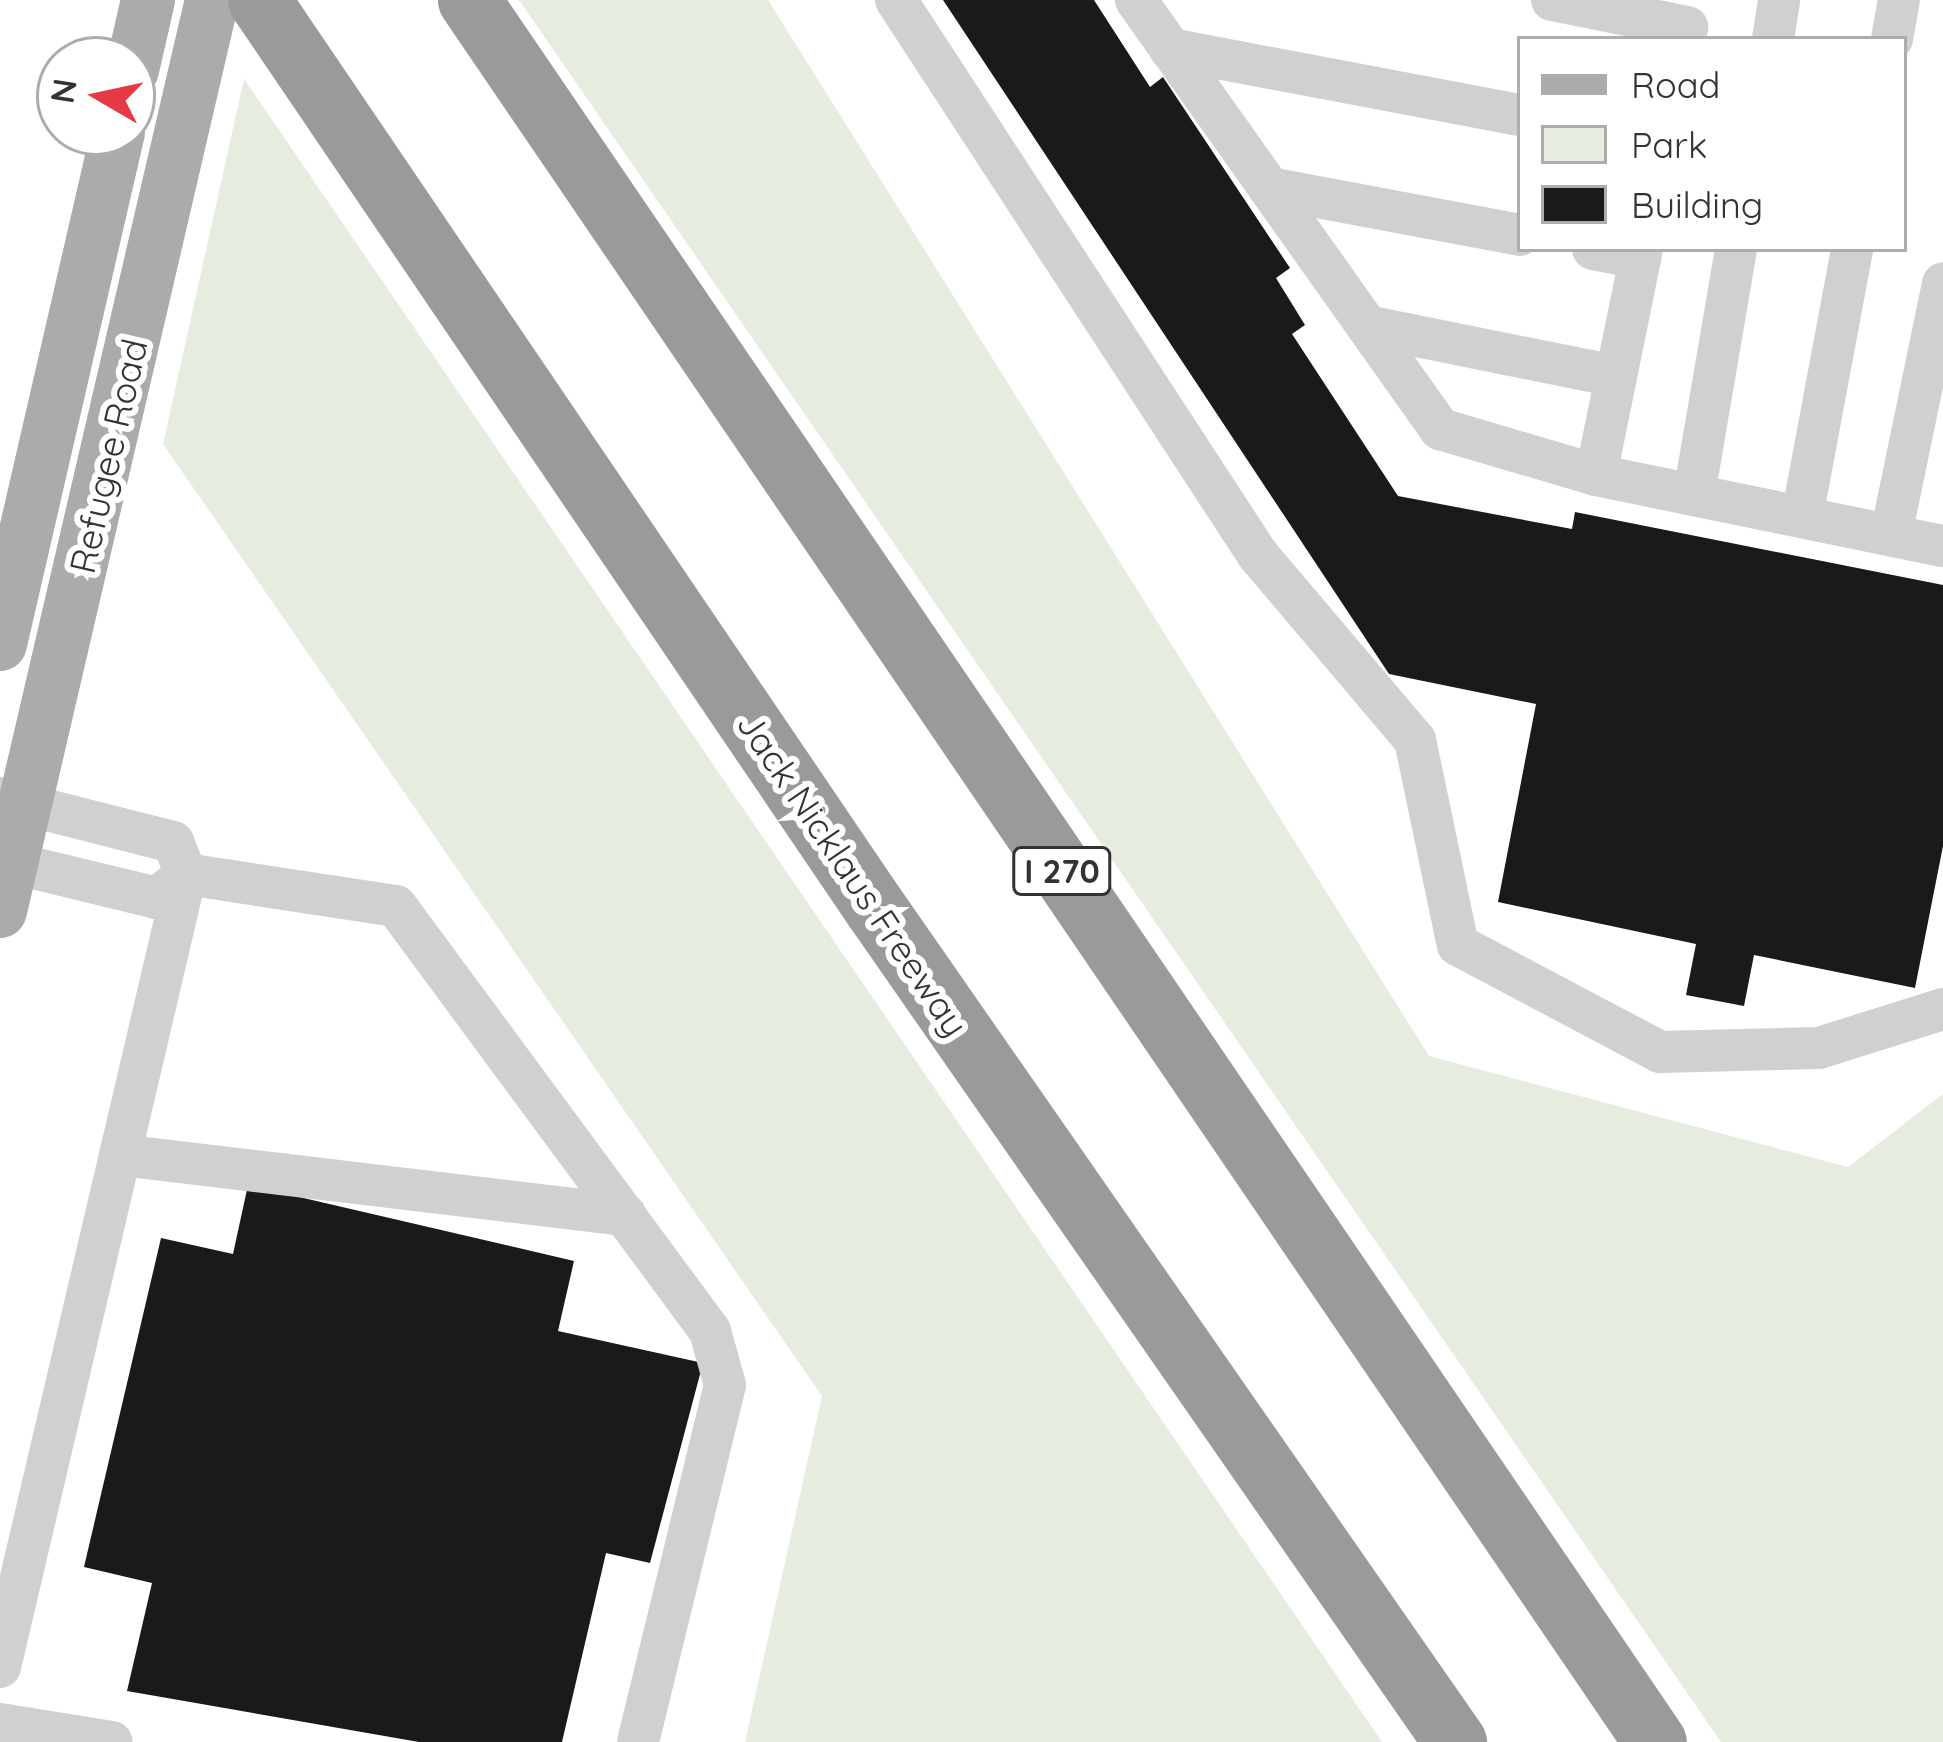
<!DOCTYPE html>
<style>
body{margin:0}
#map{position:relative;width:1943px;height:1742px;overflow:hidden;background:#fff;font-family:Quicksand,sans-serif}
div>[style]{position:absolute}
.green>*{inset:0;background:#e6ecdf}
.building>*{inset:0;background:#1a1a1a}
.minor>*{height:42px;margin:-21px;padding:0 21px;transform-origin:21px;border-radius:21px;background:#d0d0d0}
.major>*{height:54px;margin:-27px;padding:0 27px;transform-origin:27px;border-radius:27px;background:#ababab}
.highway>*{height:63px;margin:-31.5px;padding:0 31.5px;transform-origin:31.5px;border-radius:31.5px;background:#9a9a9a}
span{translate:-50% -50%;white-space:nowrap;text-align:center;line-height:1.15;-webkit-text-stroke:12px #fff;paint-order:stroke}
.shield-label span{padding:3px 9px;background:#fff;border:3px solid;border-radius:9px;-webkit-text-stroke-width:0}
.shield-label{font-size:33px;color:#333;font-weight:700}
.street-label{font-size:36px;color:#333}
.legend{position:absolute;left:1517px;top:36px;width:390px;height:216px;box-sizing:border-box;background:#fff;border:3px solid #adadad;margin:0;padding:15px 21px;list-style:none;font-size:36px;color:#333}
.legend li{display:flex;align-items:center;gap:24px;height:60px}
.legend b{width:60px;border:3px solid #adadad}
.north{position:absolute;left:36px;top:36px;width:120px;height:120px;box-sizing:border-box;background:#fff;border:3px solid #adadad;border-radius:50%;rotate:279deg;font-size:33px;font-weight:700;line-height:48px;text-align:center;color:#333}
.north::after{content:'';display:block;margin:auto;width:42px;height:54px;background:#e63946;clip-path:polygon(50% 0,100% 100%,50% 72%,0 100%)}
</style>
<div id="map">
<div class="green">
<div style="clip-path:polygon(519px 0,768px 0,1429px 1056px,1848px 1167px,1943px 1094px,1943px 1742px,1721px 1742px)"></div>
<div style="clip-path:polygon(244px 79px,1382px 1742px,745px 1742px,822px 1396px,163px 444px)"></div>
</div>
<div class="building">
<div style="clip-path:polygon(943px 0,1094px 0,1150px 87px,1163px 77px,1290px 268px,1276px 278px,1305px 325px,1292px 334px,1398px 496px,1572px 529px,1575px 512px,1943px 585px,1943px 846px,1915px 988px,1754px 955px,1744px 1006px,1686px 995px,1696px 944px,1498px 902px,1536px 704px,1389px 674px)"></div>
<div style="clip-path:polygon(248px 1185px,574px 1261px,558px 1331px,703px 1363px,650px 1563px,606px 1553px,562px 1742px,419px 1742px,127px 1691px,152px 1583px,84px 1567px,161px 1238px,233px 1254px)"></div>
</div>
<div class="minor">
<div style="left:896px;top:0;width:663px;rotate:56.89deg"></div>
<div style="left:1258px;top:555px;width:243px;rotate:49.7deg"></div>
<div style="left:1415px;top:740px;width:209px;rotate:78.2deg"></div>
<div style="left:1458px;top:945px;width:229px;rotate:27.9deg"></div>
<div style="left:1660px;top:1052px;width:159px;rotate:-1.4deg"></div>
<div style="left:1819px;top:1048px;width:130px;rotate:-17.5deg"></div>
<div style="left:1136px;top:0;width:526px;rotate:54.68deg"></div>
<div style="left:1440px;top:429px;width:163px;rotate:16.4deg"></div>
<div style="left:1596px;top:475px;width:354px;rotate:11.6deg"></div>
<div style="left:1552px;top:0;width:138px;rotate:11.3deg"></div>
<div style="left:1773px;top:39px;width:39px;rotate:-81deg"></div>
<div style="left:1892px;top:39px;width:40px;rotate:-80deg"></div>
<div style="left:1170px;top:49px;width:356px;rotate:10.7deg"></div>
<div style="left:1269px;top:188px;width:255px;rotate:10.6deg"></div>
<div style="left:1593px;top:249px;width:48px;rotate:10.8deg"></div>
<div style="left:1367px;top:326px;width:254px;rotate:11.4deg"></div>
<div style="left:1596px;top:475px;width:231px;rotate:-78.5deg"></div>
<div style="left:1694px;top:495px;width:250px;rotate:-80.3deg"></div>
<div style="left:1802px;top:517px;width:273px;rotate:-79.4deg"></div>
<div style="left:1891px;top:535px;width:257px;rotate:-78.3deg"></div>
<div style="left:0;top:798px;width:179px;rotate:14.3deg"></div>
<div style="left:173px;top:842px;width:35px;rotate:68deg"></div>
<div style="left:186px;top:874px;width:38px;rotate:140deg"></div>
<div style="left:157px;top:898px;width:162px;rotate:-166.4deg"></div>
<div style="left:120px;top:1155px;width:509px;rotate:6.78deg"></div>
<div style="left:0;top:1667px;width:815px;rotate:-76.8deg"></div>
<div style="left:186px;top:874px;width:212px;rotate:8.7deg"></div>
<div style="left:396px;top:906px;width:528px;rotate:53.54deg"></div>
<div style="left:710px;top:1331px;width:56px;rotate:74.5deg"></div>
<div style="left:725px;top:1385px;width:367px;rotate:103.7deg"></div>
<div style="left:0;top:1724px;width:113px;rotate:9.1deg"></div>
</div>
<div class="major">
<div style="left:132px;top:70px;width:72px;rotate:-77.1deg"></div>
<div style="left:0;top:644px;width:525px;rotate:-77.02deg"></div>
<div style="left:0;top:911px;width:935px;rotate:-76.9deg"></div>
</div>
<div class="highway">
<div style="left:259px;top:0;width:1097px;rotate:55.85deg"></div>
<div style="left:875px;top:908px;width:1016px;rotate:55.18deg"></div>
<div style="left:469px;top:0;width:2107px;rotate:55.75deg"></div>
</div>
<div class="shield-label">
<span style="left:1062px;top:871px">I 270</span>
</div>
<div class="street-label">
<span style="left:108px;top:456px;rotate:-77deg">Refugee Road</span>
<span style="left:853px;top:874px;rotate:56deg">Jack Nicklaus Freeway</span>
</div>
<ul class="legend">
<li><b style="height:15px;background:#ababab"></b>Road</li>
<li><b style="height:33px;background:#e6ecdf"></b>Park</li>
<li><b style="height:33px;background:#1a1a1a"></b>Building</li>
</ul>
<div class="north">N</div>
</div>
